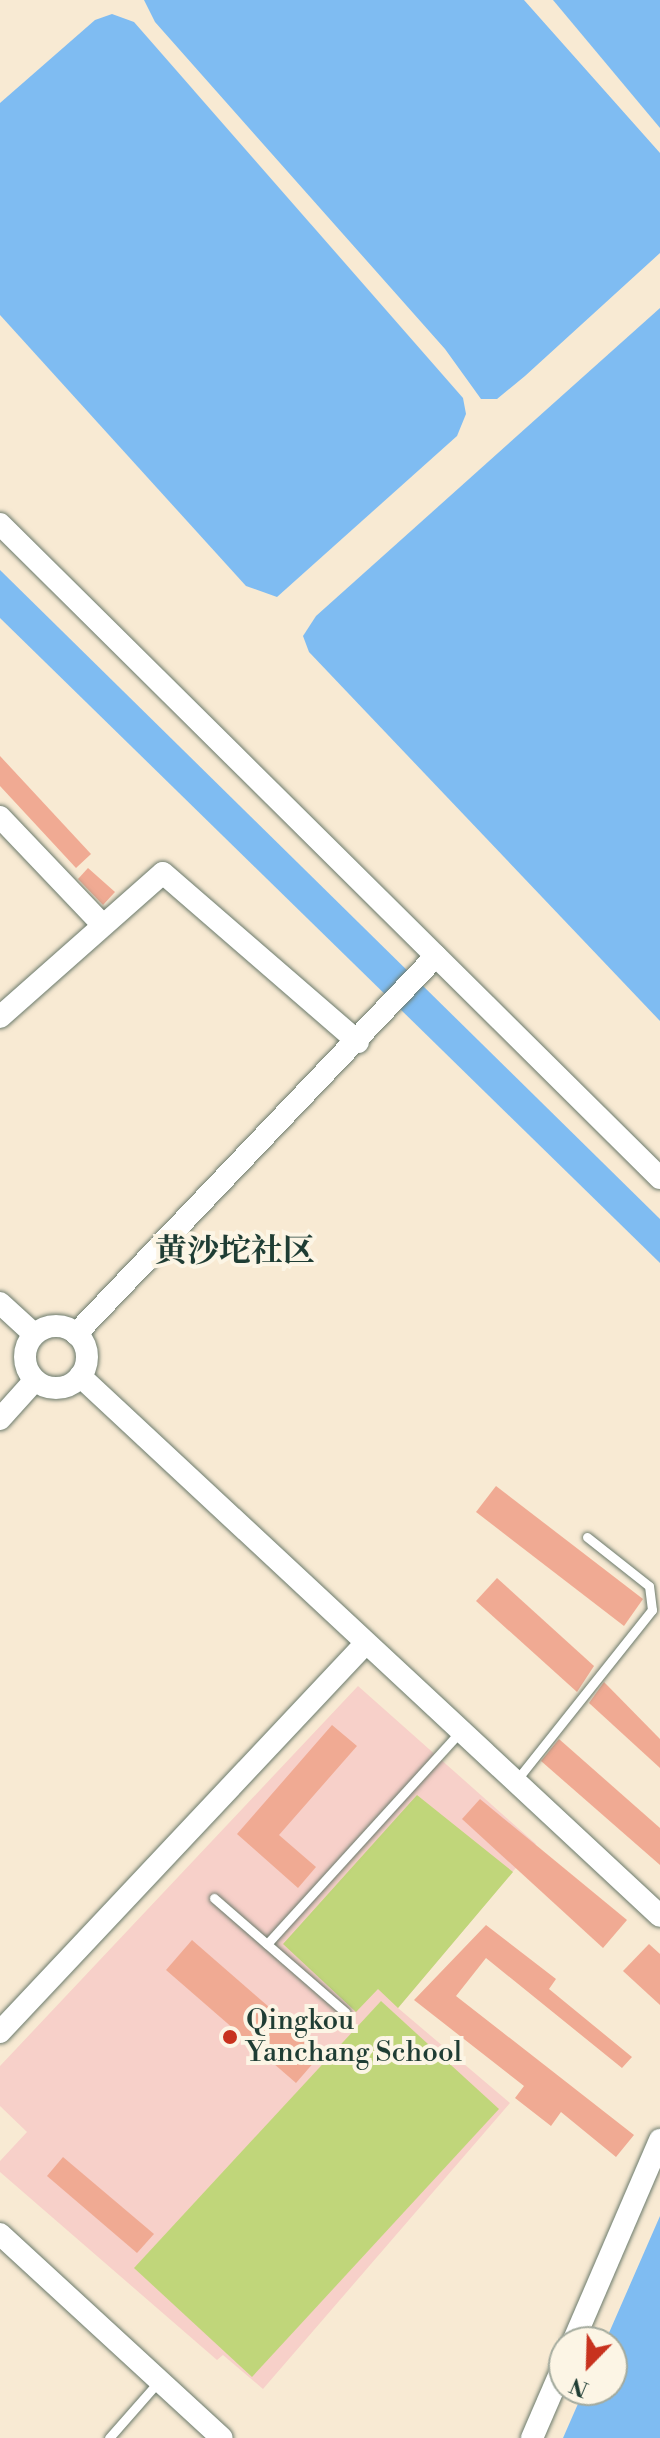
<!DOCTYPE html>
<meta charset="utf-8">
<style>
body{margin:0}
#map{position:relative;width:660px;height:2438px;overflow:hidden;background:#f8ead3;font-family:"Libre Bodoni","Noto Serif SC",serif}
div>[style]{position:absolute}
.built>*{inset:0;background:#f7d0c9}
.green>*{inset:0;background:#c0d67a}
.water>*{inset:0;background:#7fbcf2}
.building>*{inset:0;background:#f0aa93}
.roads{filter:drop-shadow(0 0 2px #6b7a6c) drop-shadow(0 0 2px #6b7a6c)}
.service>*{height:9px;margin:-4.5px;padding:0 4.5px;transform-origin:4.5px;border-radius:4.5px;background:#fff}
.tertiary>*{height:22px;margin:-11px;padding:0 11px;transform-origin:11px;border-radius:11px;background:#fff}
.tertiary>.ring{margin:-11px;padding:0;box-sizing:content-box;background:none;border:22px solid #fff;border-radius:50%}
.dots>*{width:22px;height:22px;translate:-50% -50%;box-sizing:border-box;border:4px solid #fcf5e5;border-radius:50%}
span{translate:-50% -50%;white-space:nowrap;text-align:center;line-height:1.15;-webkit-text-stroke:8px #fcf5e5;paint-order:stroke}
.poi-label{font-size:28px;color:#1f3d34}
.left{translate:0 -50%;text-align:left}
.quarter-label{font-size:32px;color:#1f3d34;font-weight:700}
.north{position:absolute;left:548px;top:2326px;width:80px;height:80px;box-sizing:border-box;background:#fcf5e5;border:2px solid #a4ab9e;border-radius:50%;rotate:203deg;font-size:22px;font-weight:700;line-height:32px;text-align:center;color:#1f3d34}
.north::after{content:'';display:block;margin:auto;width:28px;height:36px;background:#c8321e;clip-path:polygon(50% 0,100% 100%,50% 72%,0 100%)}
</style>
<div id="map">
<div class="built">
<div style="clip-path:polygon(358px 1686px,536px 1844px,398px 2008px,510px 2103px,263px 2389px,223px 2355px,217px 2360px,0 2172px,0 2161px,27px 2132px,0 2106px,0 2066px)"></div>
</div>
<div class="green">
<div style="clip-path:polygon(417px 1795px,513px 1872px,398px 2008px,378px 1989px,356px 2012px,283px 1944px)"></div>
<div style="clip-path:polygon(381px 2001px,499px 2109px,252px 2377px,134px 2268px)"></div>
</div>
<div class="water">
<div style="clip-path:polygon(144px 0,524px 0,660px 153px,660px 253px,525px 376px,497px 399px,481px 399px,445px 349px,155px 22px)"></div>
<div style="clip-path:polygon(553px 0,660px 0,660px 128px)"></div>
<div style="clip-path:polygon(112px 14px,134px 22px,463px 398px,466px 414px,457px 436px,277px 597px,246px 586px,0 315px,0 103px,95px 20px)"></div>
<div style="clip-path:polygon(660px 308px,660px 1021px,309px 652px,303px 636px,316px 616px)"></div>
<div style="clip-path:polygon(0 570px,660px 1219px,660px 1263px,0 618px)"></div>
<div style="clip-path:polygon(660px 2216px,660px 2438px,563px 2438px,584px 2390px,612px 2390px,612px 2342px,605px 2342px)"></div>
</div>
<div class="building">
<div style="clip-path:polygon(0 756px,91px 854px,76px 868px,0 786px)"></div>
<div style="clip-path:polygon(88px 868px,115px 892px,103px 905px,78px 879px)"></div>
<div style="clip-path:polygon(496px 1486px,643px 1599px,624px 1626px,476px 1512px)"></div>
<div style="clip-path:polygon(497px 1578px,594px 1666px,577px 1692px,476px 1601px)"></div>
<div style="clip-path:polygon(604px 1682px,660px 1739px,660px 1768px,589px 1703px)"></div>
<div style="clip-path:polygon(332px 1725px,357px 1746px,279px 1835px,316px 1867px,298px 1888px,237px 1834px)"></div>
<div style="clip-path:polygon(559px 1739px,660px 1828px,660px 1865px,541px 1761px)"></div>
<div style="clip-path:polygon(480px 1799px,627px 1920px,603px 1948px,462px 1819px)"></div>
<div style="clip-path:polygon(486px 1925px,556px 1979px,549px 1989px,632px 2057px,622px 2068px,486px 1958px,456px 1996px,634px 2135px,616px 2157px,561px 2112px,551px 2126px,515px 2098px,524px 2086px,414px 2000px)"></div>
<div style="clip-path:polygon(192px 1940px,322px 2053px,296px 2083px,166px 1970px)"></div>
<div style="clip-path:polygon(649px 1944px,660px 1954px,660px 2005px,623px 1971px)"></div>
<div style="clip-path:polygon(63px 2157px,154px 2234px,137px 2253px,47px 2176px)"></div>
</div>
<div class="roads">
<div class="service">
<div style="left:515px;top:1782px;width:220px;rotate:-51.5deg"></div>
<div style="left:652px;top:1610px;width:24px;rotate:-97deg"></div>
<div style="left:649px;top:1586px;width:79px;rotate:-141.7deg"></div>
<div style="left:214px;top:1898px;width:174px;rotate:41deg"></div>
<div style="left:267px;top:1944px;width:287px;rotate:-47.7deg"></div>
<div style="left:109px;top:2438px;width:76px;rotate:-48.7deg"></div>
</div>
<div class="tertiary">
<div style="left:0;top:524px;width:929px;rotate:44.74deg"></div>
<div style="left:0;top:817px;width:146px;rotate:46.4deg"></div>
<div style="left:0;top:1017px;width:217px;rotate:-41.5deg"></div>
<div style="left:163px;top:873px;width:258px;rotate:40.9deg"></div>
<div style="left:0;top:1303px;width:46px;rotate:42.4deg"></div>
<div class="ring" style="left:25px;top:1326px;width:40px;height:40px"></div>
<div style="left:76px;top:1334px;width:522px;rotate:-46.4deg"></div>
<div style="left:80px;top:1376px;width:792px;rotate:42.95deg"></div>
<div style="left:0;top:1419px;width:52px;rotate:-48.1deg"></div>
<div style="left:0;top:2032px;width:533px;rotate:-46.75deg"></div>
<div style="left:0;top:2234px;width:301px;rotate:42.6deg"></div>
<div style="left:573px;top:2342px;width:220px;rotate:-66.7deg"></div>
<div style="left:532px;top:2438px;width:81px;rotate:-66.6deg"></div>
</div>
</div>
<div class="dots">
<div style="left:230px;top:2037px;background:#c8321e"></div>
</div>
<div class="poi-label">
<span class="left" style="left:246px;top:2037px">Qingkou<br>Yanchang School</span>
</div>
<div class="quarter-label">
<span style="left:235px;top:1251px">黄沙坨社区</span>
</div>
<div class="north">N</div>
</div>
